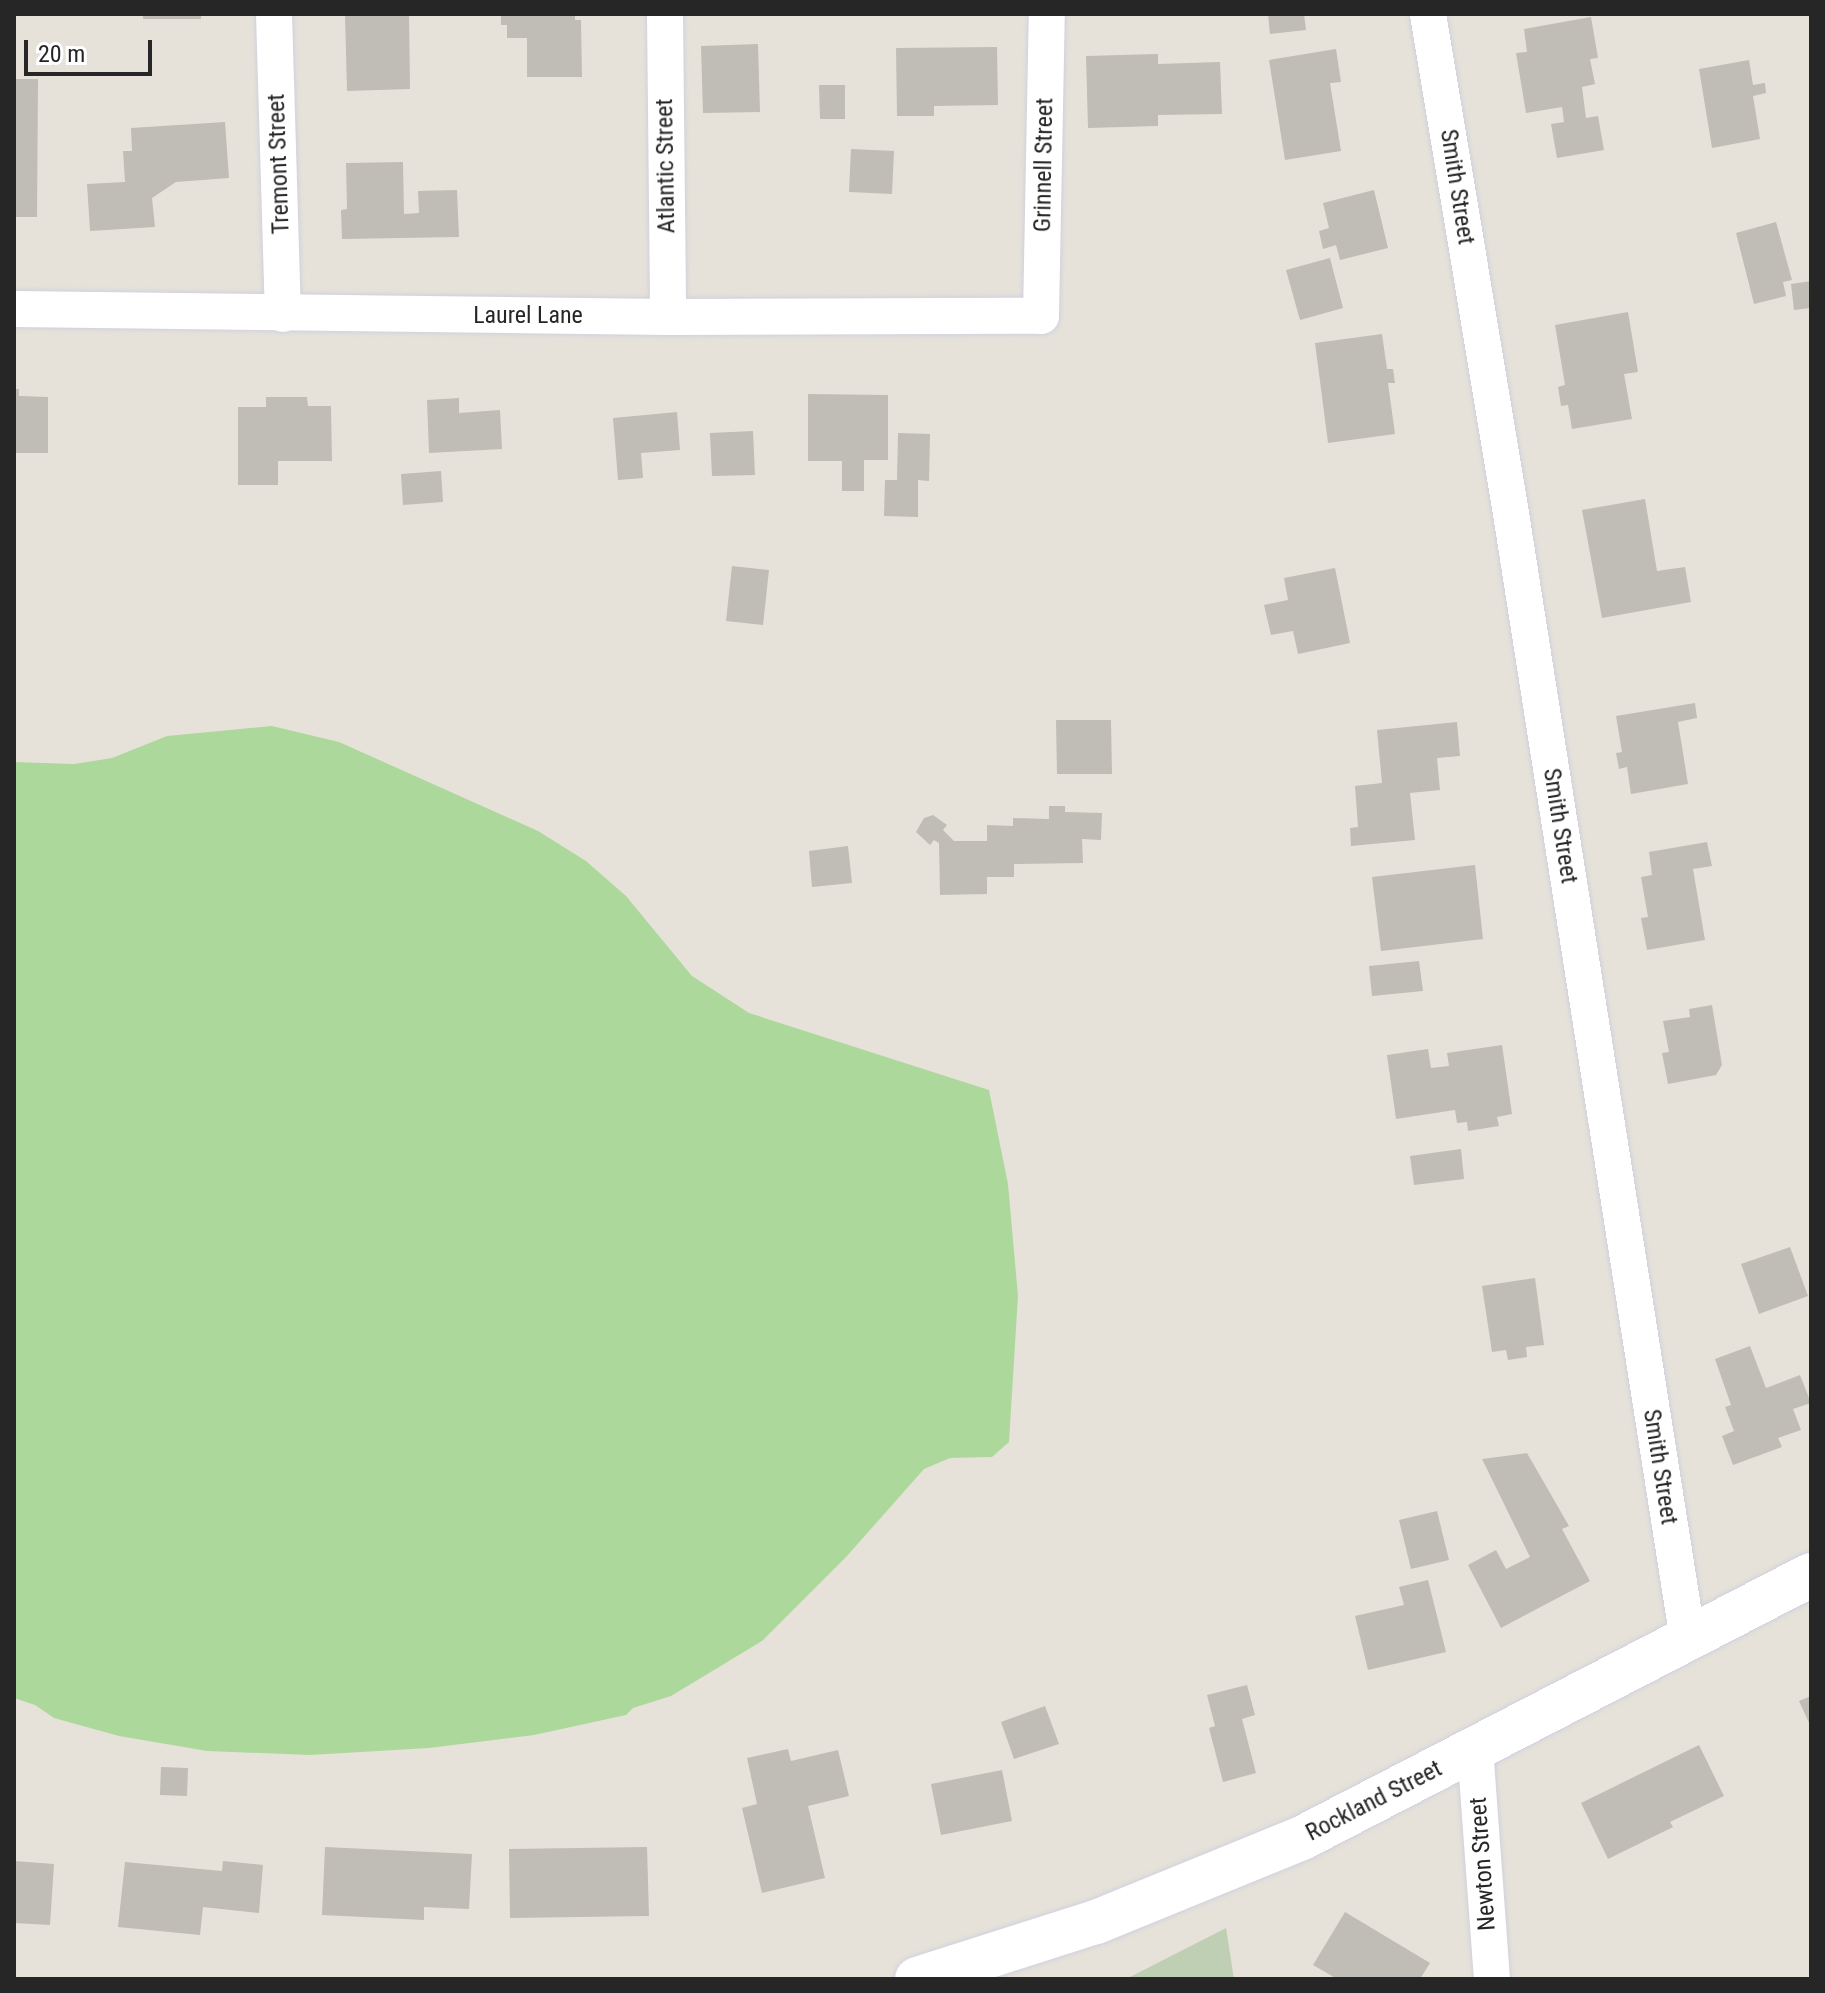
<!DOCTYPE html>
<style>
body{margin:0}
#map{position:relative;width:1825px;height:1993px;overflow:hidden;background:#e7e2d9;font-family:"Roboto Condensed",sans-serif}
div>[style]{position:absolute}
.green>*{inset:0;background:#add89c}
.cemetery>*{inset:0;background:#bfcfb3}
.building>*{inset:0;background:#c0bcb6}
.roads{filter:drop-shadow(0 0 2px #cfd1de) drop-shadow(0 0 2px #cfd1de)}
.minor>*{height:36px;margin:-18px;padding:0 18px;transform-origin:18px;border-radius:18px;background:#fff}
.tertiary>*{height:44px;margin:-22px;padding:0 22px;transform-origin:22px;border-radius:22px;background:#fff}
span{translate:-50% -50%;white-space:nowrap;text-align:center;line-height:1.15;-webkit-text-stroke:7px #fff;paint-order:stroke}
.street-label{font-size:24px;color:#262626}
.frame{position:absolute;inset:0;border:16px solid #262626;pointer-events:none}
.scale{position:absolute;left:24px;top:40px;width:128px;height:36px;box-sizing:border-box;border:4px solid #262626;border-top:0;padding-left:10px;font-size:24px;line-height:28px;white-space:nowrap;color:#262626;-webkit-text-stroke:6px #fff;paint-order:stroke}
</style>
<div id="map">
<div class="green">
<div style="clip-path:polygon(272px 726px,339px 742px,538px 831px,586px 861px,626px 896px,692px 976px,749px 1013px,989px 1090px,1008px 1184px,1018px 1296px,1009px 1442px,992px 1457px,950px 1458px,924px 1469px,847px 1556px,762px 1641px,671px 1696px,633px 1708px,626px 1715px,534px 1735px,429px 1748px,310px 1755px,207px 1751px,119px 1736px,54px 1718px,35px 1705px,14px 1698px,14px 762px,74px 764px,112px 758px,167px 736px)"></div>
</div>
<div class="cemetery">
<div style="clip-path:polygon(1226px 1928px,1234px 1979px,1126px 1979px)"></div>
</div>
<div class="building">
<div style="clip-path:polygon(143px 14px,201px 14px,201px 19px,143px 19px)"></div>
<div style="clip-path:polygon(345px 14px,409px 14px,410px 89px,347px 91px)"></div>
<div style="clip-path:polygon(501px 14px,575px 14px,575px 20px,581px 20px,582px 77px,527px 77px,527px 38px,507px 38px,507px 25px,501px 25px)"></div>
<div style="clip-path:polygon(1268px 14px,1304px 14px,1306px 30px,1270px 34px)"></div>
<div style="clip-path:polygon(1591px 17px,1598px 58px,1590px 59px,1595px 84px,1582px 87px,1586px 118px,1598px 116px,1604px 150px,1557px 158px,1551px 124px,1564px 122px,1562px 107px,1526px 113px,1516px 53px,1527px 52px,1524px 29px)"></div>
<div style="clip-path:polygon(758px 44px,760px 112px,703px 113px,701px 46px)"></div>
<div style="clip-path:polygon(997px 47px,998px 105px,934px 106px,934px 116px,897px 116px,896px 48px)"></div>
<div style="clip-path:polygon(1336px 49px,1341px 82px,1330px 83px,1341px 151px,1285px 160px,1269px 60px)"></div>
<div style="clip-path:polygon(1158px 54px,1158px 64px,1220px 62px,1222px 114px,1158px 115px,1158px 126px,1088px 128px,1086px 56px)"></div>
<div style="clip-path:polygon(1749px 60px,1753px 85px,1765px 83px,1766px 93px,1753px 96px,1760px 139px,1712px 148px,1699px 69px)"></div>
<div style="clip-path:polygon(14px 79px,38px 79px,37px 217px,14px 217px)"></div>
<div style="clip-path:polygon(819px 85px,845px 85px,845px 119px,820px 119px)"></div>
<div style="clip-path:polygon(225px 122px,229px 178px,176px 182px,152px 198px,155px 227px,90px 231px,87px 184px,125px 182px,123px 151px,132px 151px,131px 128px)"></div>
<div style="clip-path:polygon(851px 149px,894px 151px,892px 194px,849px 192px)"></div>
<div style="clip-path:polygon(403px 162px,404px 214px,419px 213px,418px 191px,457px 190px,459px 237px,342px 239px,341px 210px,347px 209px,346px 163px)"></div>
<div style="clip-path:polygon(1374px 190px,1388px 248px,1340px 260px,1336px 245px,1323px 249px,1319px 231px,1329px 228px,1323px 203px)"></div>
<div style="clip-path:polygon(1776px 222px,1792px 280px,1783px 282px,1786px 296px,1754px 304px,1736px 233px)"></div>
<div style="clip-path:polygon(1330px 258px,1343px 308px,1300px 320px,1286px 270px)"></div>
<div style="clip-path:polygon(1811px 281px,1811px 308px,1794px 310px,1791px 284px)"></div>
<div style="clip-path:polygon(1628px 312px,1638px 372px,1624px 374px,1632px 419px,1572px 429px,1568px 405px,1561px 406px,1558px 387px,1565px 385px,1555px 325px)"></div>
<div style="clip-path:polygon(1382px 334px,1387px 369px,1393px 369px,1395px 383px,1388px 383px,1395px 434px,1328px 443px,1315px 343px)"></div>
<div style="clip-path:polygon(14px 389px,19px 389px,19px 396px,48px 397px,48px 453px,14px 453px)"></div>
<div style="clip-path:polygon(808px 394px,888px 395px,888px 460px,864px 460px,864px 491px,842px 491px,842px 461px,808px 461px)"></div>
<div style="clip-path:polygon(266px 397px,307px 397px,308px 406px,331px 406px,332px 461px,278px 461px,278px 485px,238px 485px,238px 407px,266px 407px)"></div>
<div style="clip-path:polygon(459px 398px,459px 413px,500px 410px,502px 449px,429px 453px,427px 400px)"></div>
<div style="clip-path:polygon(677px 412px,680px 450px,641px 453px,643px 478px,618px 480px,613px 418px)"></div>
<div style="clip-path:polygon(753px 431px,755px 475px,712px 476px,710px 433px)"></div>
<div style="clip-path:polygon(898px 433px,930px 434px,929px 481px,918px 480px,918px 517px,884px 516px,885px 480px,897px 480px)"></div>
<div style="clip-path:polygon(441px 471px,443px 502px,403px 505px,401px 474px)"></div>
<div style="clip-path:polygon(1645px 499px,1657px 571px,1685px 567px,1691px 602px,1602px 618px,1582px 510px)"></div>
<div style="clip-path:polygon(732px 566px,769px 570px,763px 625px,726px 621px)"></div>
<div style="clip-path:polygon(1335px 568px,1350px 643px,1298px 654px,1293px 631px,1271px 635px,1264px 605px,1288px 600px,1284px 578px)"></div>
<div style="clip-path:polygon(1695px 703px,1697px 718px,1678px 722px,1688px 784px,1631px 794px,1627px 767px,1619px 769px,1616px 753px,1622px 752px,1616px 716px)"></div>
<div style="clip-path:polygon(1056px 720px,1111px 720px,1112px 774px,1057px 774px)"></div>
<div style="clip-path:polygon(1457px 722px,1460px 756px,1437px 758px,1440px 790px,1410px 793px,1415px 840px,1351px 846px,1350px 828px,1358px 827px,1355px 786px,1382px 783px,1377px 730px)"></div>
<div style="clip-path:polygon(1049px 806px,1065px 806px,1065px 812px,1102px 813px,1101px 840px,1082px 839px,1083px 863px,1014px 864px,1014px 877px,987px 877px,987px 894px,940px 895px,939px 843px,934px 840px,930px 845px,916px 832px,924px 818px,933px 815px,947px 825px,943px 830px,954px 841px,987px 841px,987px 825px,1013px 826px,1013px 818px,1049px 819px)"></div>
<div style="clip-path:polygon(1707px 842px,1712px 866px,1693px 869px,1705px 940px,1647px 950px,1641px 918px,1648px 917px,1641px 877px,1652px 875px,1649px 852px)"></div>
<div style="clip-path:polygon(848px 846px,852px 883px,812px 887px,809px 851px)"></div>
<div style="clip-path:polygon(1475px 865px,1483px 939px,1381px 951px,1372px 877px)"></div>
<div style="clip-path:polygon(1419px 961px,1423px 991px,1372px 996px,1369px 966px)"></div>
<div style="clip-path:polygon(1712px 1005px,1722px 1065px,1716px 1075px,1668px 1084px,1662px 1053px,1669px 1052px,1663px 1021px,1690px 1017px,1689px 1009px)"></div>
<div style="clip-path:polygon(1502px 1045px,1512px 1114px,1497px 1117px,1499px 1126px,1468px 1131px,1467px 1122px,1457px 1123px,1455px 1110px,1396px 1119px,1387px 1055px,1428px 1049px,1431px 1068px,1449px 1066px,1447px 1053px)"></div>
<div style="clip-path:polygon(1461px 1149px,1464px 1179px,1414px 1185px,1410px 1156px)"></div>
<div style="clip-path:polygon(1790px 1247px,1808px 1296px,1759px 1314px,1741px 1264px)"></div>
<div style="clip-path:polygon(1535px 1278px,1544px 1345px,1526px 1347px,1527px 1357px,1508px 1360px,1506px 1350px,1492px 1352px,1482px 1286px)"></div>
<div style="clip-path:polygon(1750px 1346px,1766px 1388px,1800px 1375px,1811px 1403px,1793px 1409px,1801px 1430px,1778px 1438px,1782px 1447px,1733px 1465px,1722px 1436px,1734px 1431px,1725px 1407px,1731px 1405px,1715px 1359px)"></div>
<div style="clip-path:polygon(1527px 1453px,1569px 1526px,1562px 1529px,1590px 1581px,1501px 1628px,1468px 1565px,1496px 1550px,1506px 1569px,1530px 1557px,1482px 1459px)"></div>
<div style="clip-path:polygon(1437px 1511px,1449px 1560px,1411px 1569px,1399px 1520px)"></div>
<div style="clip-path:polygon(1428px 1580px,1446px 1652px,1368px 1670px,1355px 1616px,1404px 1605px,1399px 1587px)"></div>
<div style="clip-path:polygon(1247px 1685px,1255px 1715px,1242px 1719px,1256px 1773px,1223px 1782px,1209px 1728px,1215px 1726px,1207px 1695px)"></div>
<div style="clip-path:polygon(1811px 1696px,1811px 1727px,1799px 1701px)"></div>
<div style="clip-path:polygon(1045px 1706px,1059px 1744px,1014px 1759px,1001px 1722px)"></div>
<div style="clip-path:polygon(1699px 1745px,1724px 1796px,1670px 1822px,1673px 1827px,1608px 1859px,1581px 1803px)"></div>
<div style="clip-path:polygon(788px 1749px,791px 1761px,838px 1750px,849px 1796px,808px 1806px,825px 1878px,762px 1893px,742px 1808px,757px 1804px,747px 1758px)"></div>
<div style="clip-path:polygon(161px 1767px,188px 1768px,187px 1796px,160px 1795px)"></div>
<div style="clip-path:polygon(1002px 1770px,1012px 1821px,941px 1835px,931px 1784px)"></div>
<div style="clip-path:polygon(325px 1847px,472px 1854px,469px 1909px,424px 1907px,424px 1920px,322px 1915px)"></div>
<div style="clip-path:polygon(647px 1847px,649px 1916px,510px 1918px,509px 1849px)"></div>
<div style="clip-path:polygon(14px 1861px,54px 1864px,50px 1925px,14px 1923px)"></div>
<div style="clip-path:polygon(223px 1861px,263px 1865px,259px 1913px,203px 1907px,200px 1935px,118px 1927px,125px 1862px,222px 1871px)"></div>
<div style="clip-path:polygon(1345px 1912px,1430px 1963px,1420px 1979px,1337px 1979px,1313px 1965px)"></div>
</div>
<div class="roads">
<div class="minor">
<div style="left:274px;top:14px;width:300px;rotate:88.3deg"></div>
<div style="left:665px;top:14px;width:303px;rotate:89.4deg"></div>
<div style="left:1428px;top:14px;width:513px;rotate:80.57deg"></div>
<div style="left:1512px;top:520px;width:1134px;rotate:81.07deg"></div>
<div style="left:14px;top:309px;width:654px;rotate:0.7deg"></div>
<div style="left:668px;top:317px;width:373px;rotate:-0.2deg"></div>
<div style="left:1041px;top:316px;width:302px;rotate:-88.9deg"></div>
<div style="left:1475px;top:1748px;width:232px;rotate:85.8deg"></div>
</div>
<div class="tertiary">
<div style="left:917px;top:1979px;width:188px;rotate:-17.7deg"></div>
<div style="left:1096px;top:1922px;width:222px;rotate:-22.2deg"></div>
<div style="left:1302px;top:1838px;width:573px;rotate:-27.33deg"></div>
</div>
</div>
<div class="street-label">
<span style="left:279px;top:164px;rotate:-92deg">Tremont Street</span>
<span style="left:1044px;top:165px;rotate:-89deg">Grinnell Street</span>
<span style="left:666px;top:166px;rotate:-91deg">Atlantic Street</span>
<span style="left:1457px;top:187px;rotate:81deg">Smith Street</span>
<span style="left:528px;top:316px">Laurel Lane</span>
<span style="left:1560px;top:826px;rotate:81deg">Smith Street</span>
<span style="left:1660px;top:1467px;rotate:81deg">Smith Street</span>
<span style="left:1374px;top:1801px;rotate:-27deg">Rockland Street</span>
<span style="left:1483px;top:1864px;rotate:-94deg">Newton Street</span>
</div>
<div class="frame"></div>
<div class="scale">20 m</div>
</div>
